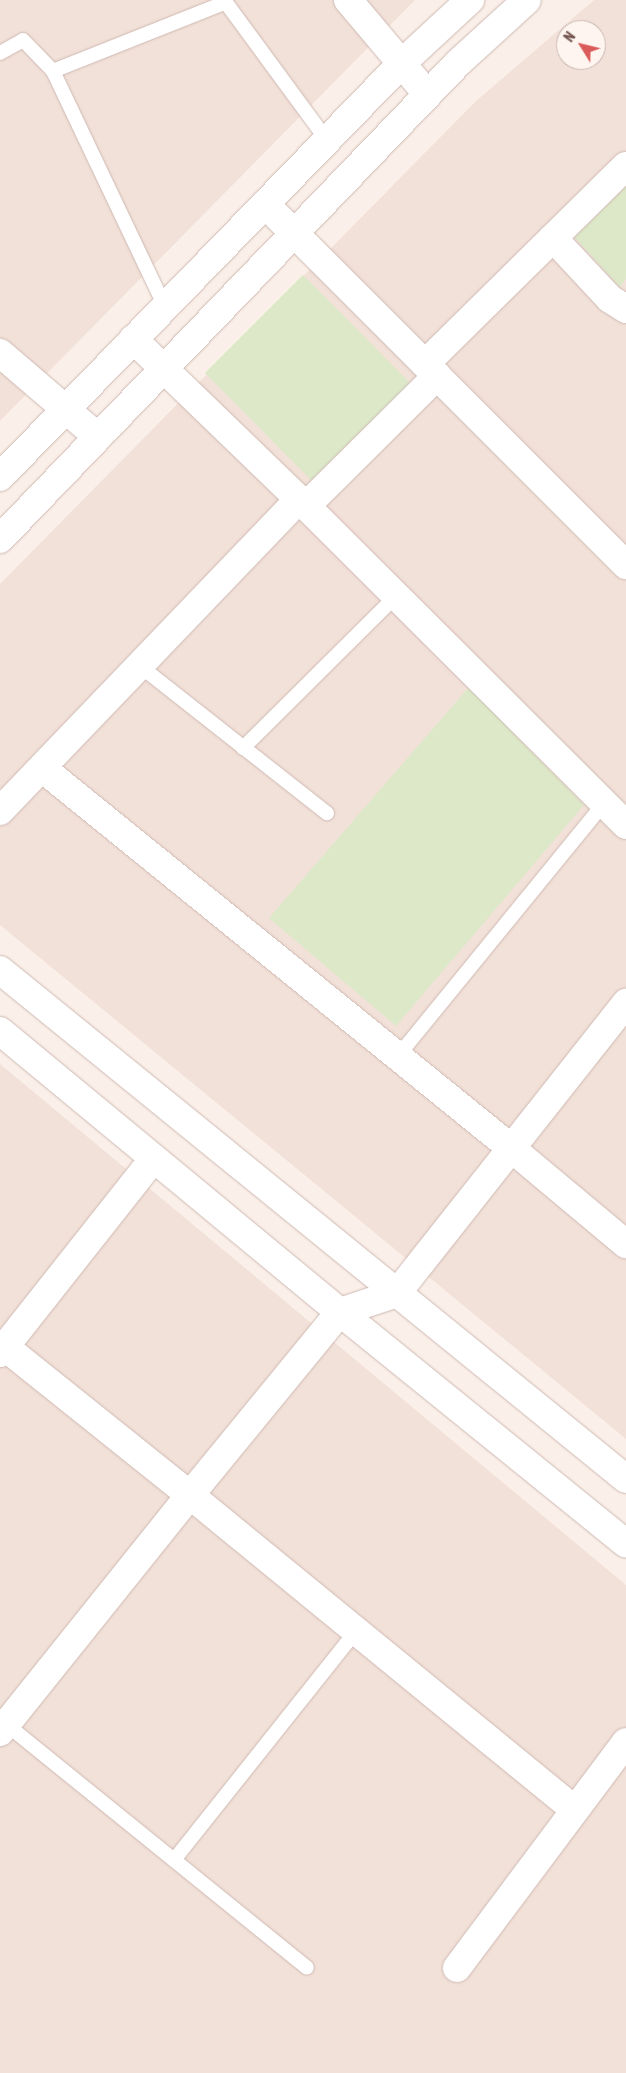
<!DOCTYPE html>
<style>
body{margin:0}
#map{position:relative;width:626px;height:2073px;overflow:hidden;background:#fbf0e9;font-family:"Asap Condensed",sans-serif}
div>[style]{position:absolute}
.residential>*{inset:0;background:#f2e1d8}
.green>*{inset:0;background:#dce8c8}
.roads{filter:drop-shadow(0 0 1px #ceb9b3) drop-shadow(0 0 1px #ceb9b3)}
.lane>*{height:14px;margin:-7px;padding:0 7px;transform-origin:7px;border-radius:7px;background:#fff}
.street>*{height:28px;margin:-14px;padding:0 14px;transform-origin:14px;border-radius:14px;background:#fff}
.secondary>*{height:28px;margin:-14px;padding:0 14px;transform-origin:14px;border-radius:14px;background:#fff}
span{translate:-50% -50%;white-space:nowrap;text-align:center;line-height:1.15;-webkit-text-stroke:4px #fef5f0;paint-order:stroke}
.north{position:absolute;left:556px;top:20px;width:50px;height:50px;box-sizing:border-box;background:#fef5f0;border:1px solid #c7b5b0;border-radius:50%;rotate:306deg;font-size:14px;font-weight:700;line-height:20px;text-align:center;color:#74544f}
.north::after{content:'';display:block;margin:auto;width:18px;height:22px;background:#da5b59;clip-path:polygon(50% 0,100% 100%,50% 72%,0 100%)}
</style>
<div id="map">
<div class="residential">
<div style="clip-path:polygon(0 0,415px 0,0 421px)"></div>
<div style="clip-path:polygon(evenodd,594px 0,626px 0,626px 1439px,0 925px,0 584px,476px 101px,594px 0,566px 30px,596px 30px,596px 60px,566px 60px,566px 30px)"></div>
<div style="clip-path:polygon(0 1064px,626px 1585px,626px 2073px,0 2073px)"></div>
</div>
<div class="green">
<div style="clip-path:polygon(626px 186px,626px 279px,620px 287px,574px 237px)"></div>
<div style="clip-path:polygon(303px 275px,415px 388px,317px 486px,205px 373px)"></div>
<div style="clip-path:polygon(469px 687px,584px 805px,396px 1026px,269px 918px)"></div>
</div>
<div class="roads">
<div class="lane">
<div style="left:224px;top:0;width:174px;rotate:53.7deg"></div>
<div style="left:0;top:53px;width:26px;rotate:-29deg"></div>
<div style="left:23px;top:40px;width:43px;rotate:45.9deg"></div>
<div style="left:53px;top:71px;width:261px;rotate:64.6deg"></div>
<div style="left:53px;top:71px;width:186px;rotate:-21.7deg"></div>
<div style="left:140px;top:666px;width:238px;rotate:38.2deg"></div>
<div style="left:243px;top:748px;width:216px;rotate:-44.8deg"></div>
<div style="left:398px;top:1056px;width:326px;rotate:-50.8deg"></div>
<div style="left:6px;top:1724px;width:387px;rotate:39deg"></div>
<div style="left:174px;top:1860px;width:293px;rotate:-51.5deg"></div>
</div>
<div class="street">
<div style="left:348px;top:0;width:124px;rotate:49.9deg"></div>
<div style="left:265px;top:204px;width:511px;rotate:45deg"></div>
<div style="left:553px;top:238px;width:83px;rotate:46.9deg"></div>
<div style="left:610px;top:299px;width:19px;rotate:32deg"></div>
<div style="left:133px;top:339px;width:240px;rotate:44deg"></div>
<div style="left:306px;top:506px;width:452px;rotate:44.9deg"></div>
<div style="left:0;top:353px;width:129px;rotate:40.6deg"></div>
<div style="left:425px;top:364px;width:282px;rotate:-44.6deg"></div>
<div style="left:306px;top:506px;width:185px;rotate:-44.8deg"></div>
<div style="left:42px;top:768px;width:604px;rotate:39.02deg"></div>
<div style="left:511px;top:1148px;width:150px;rotate:39.9deg"></div>
<div style="left:0;top:811px;width:432px;rotate:-46.2deg"></div>
<div style="left:5px;top:1347px;width:237px;rotate:38.7deg"></div>
<div style="left:190px;top:1495px;width:497px;rotate:39.3deg"></div>
<div style="left:0;top:1353px;width:248px;rotate:-51.7deg"></div>
<div style="left:0;top:1732px;width:304px;rotate:-51.3deg"></div>
<div style="left:190px;top:1495px;width:237px;rotate:-50.7deg"></div>
<div style="left:340px;top:1312px;width:60px;rotate:-18.4deg"></div>
<div style="left:397px;top:1293px;width:370px;rotate:-51.7deg"></div>
<div style="left:457px;top:1968px;width:282px;rotate:-53.2deg"></div>
</div>
<div class="secondary">
<div style="left:0;top:477px;width:577px;rotate:-45.84deg"></div>
<div style="left:402px;top:63px;width:93px;rotate:-42.8deg"></div>
<div style="left:0;top:539px;width:661px;rotate:-46.1deg"></div>
<div style="left:458px;top:63px;width:93px;rotate:-42.4deg"></div>
<div style="left:0;top:970px;width:807px;rotate:39.11deg"></div>
<div style="left:0;top:1031px;width:441px;rotate:39.6deg"></div>
<div style="left:340px;top:1312px;width:368px;rotate:39deg"></div>
</div>
</div>
<div class="north">N</div>
</div>
